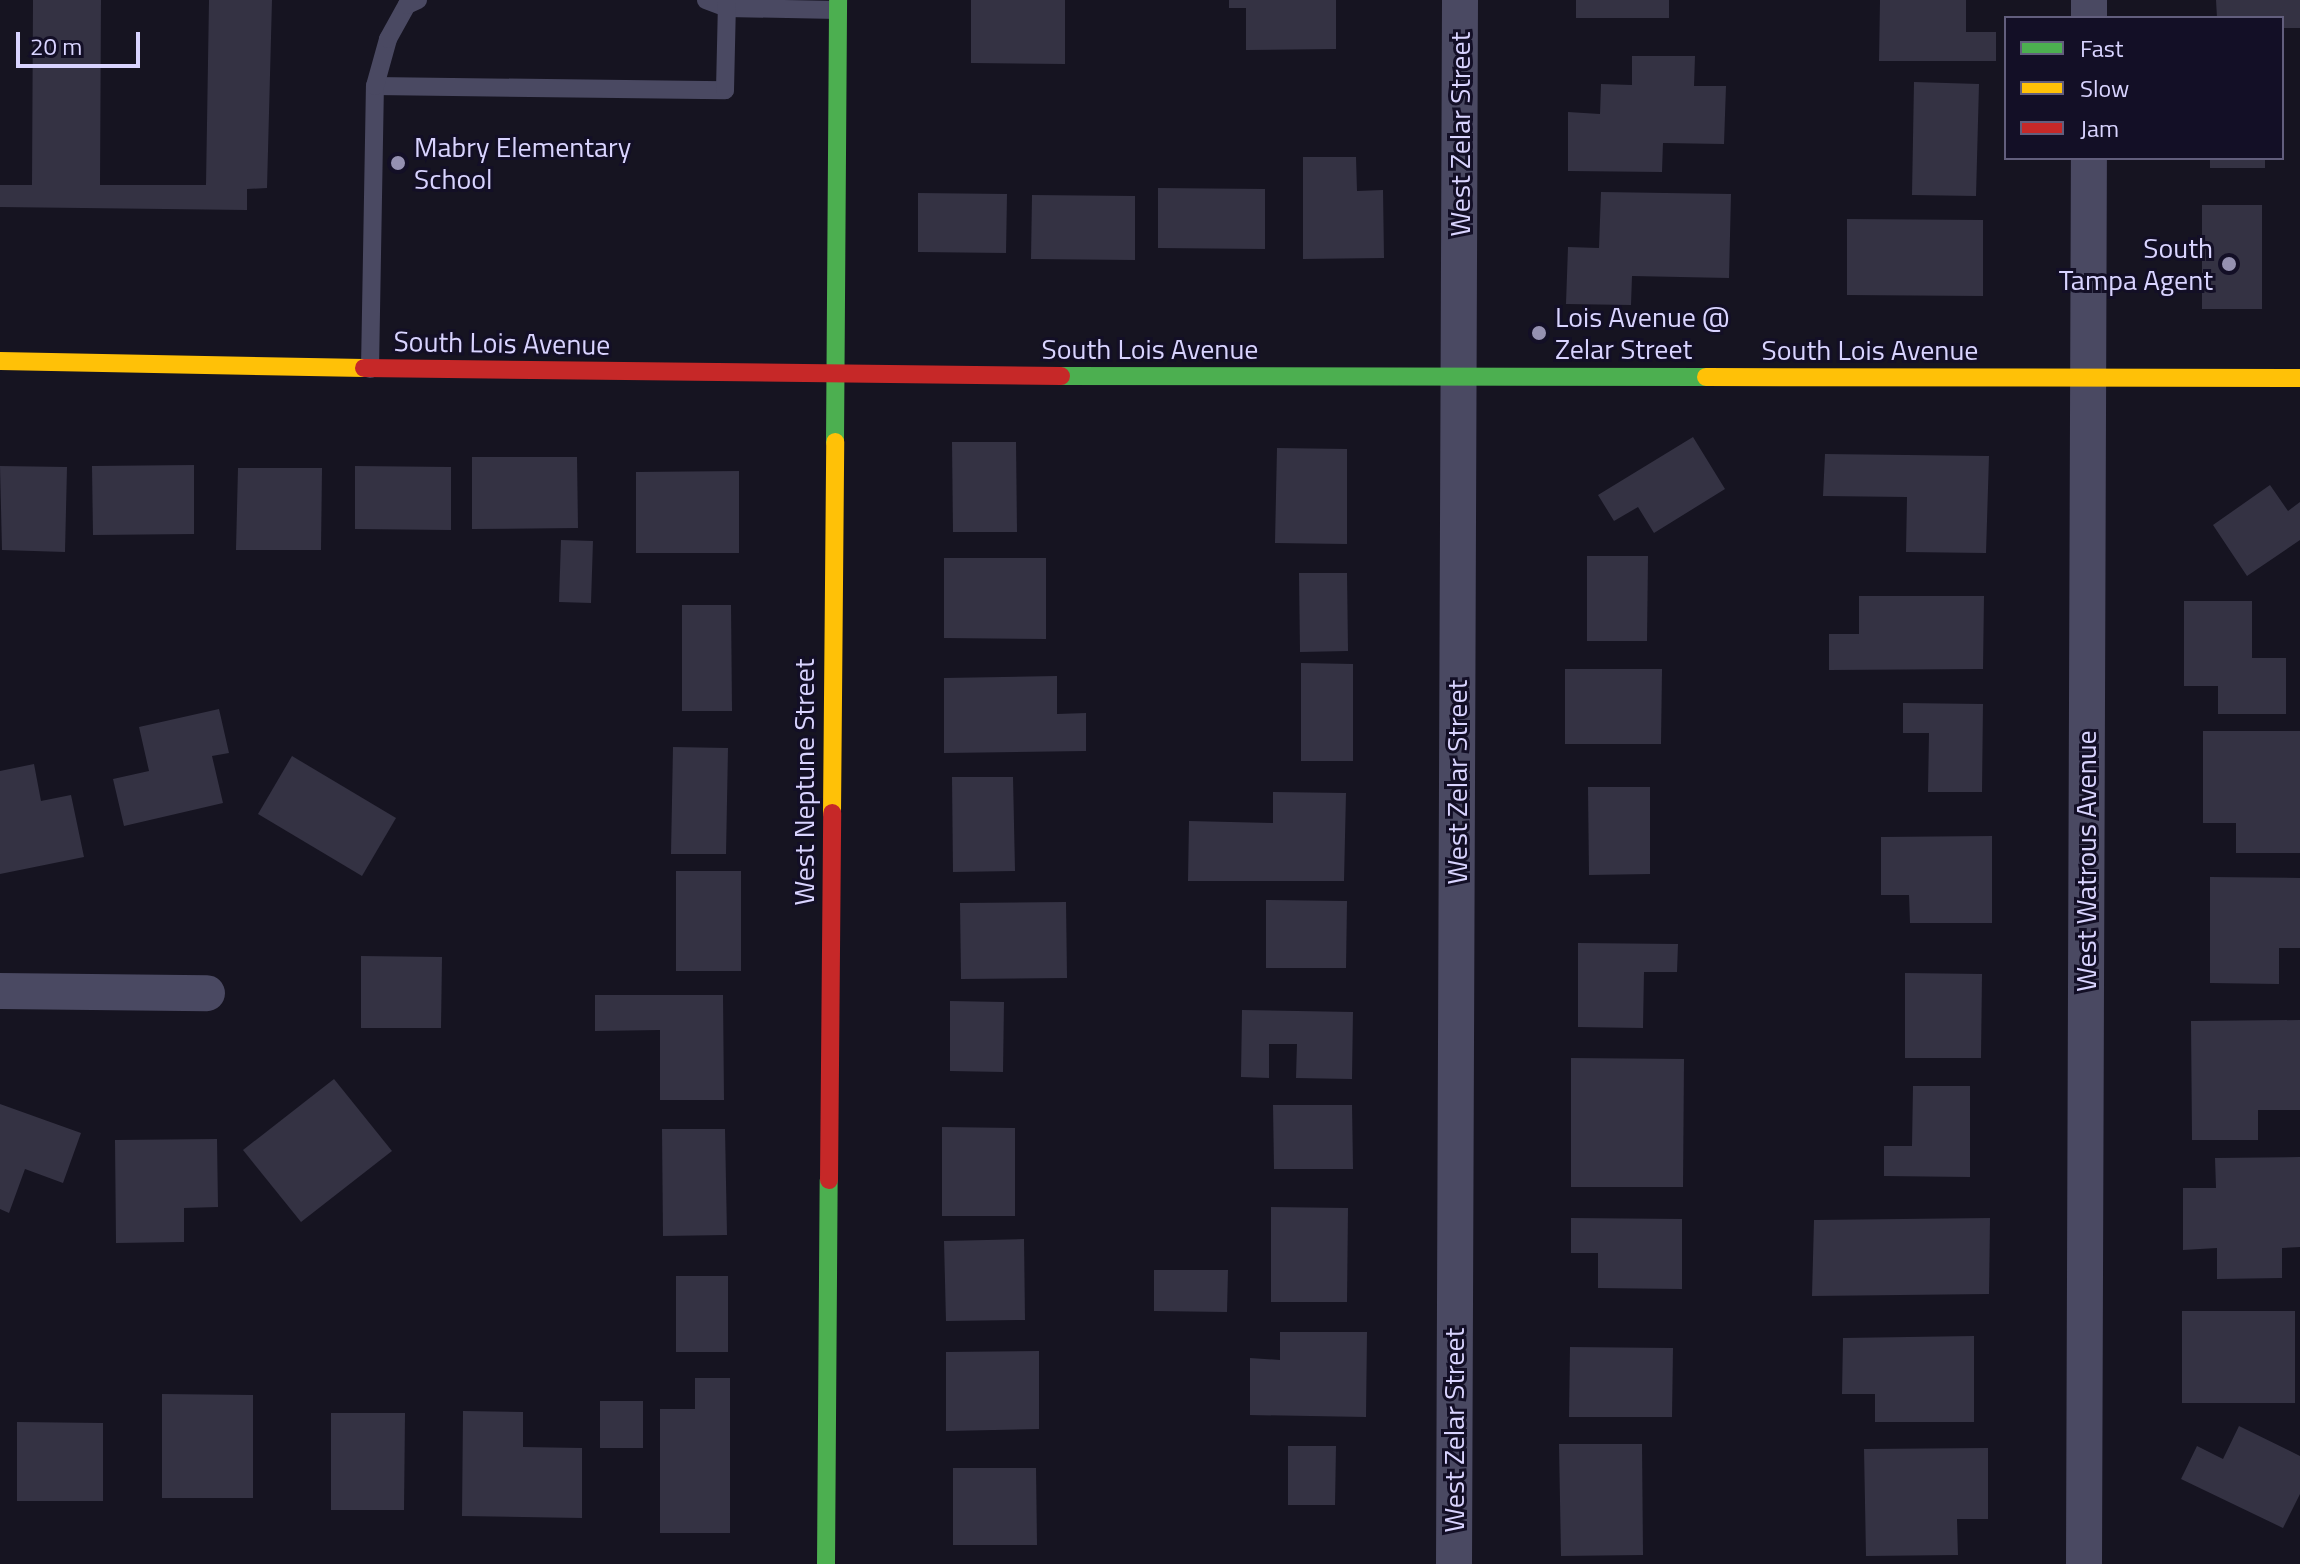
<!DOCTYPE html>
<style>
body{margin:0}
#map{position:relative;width:2300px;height:1564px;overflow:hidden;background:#161421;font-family:"Titillium Web",sans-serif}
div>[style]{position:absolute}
.building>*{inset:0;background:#343243}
.lane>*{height:18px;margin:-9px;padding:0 9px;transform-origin:9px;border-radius:9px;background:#4a4962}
.street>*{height:36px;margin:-18px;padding:0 18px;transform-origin:18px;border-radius:18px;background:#4a4962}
.fast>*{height:18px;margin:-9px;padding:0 9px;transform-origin:9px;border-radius:9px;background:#4caf50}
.slow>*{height:18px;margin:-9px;padding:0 9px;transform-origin:9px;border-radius:9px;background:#ffc107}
.jam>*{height:18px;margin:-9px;padding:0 9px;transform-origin:9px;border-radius:9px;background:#c62828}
.dots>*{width:22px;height:22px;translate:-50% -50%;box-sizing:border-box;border:4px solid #130f26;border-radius:50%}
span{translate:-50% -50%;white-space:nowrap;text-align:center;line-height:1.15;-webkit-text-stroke:6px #130f26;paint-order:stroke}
.street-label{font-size:28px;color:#d9d4ff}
.poi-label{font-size:28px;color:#d9d4ff}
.left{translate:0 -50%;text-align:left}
.right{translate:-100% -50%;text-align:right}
.legend{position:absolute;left:2004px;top:16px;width:280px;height:144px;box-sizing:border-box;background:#130f26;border:2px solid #625e7d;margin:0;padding:10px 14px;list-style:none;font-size:24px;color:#d9d4ff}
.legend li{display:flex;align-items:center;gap:16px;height:40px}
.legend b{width:40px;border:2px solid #625e7d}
.scale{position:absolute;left:16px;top:32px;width:124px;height:36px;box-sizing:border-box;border:4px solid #d9d4ff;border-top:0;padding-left:10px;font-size:24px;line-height:28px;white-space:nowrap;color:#d9d4ff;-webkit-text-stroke:6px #130f26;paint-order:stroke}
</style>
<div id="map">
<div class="building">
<div style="clip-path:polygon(33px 0,101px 0,100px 185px,206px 185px,209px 0,272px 0,267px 188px,247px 189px,247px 210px,0 207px,0 185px,32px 185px)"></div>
<div style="clip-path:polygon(971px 0,1065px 0,1065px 64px,971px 63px)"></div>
<div style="clip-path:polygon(1229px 0,1336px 0,1336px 49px,1246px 50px,1246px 8px,1229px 8px)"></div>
<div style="clip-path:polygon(1576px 0,1669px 0,1669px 18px,1576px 18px)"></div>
<div style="clip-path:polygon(1880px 0,1966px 0,1966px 32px,1996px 32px,1996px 61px,1879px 61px)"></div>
<div style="clip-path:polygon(2216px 0,2300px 0,2300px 28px,2282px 28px,2282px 18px,2217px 18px)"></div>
<div style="clip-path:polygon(1632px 56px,1695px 56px,1694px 86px,1726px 86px,1724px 144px,1663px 143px,1662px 172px,1568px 171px,1568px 112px,1600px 114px,1601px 84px,1632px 85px)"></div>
<div style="clip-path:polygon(1914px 82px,1979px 84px,1976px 196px,1912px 195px)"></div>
<div style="clip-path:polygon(1303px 157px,1356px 157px,1357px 191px,1383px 190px,1384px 258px,1303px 259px)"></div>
<div style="clip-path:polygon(2210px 158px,2265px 158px,2265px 168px,2210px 168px)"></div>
<div style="clip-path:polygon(1158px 188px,1265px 189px,1265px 249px,1158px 248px)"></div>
<div style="clip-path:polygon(1601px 192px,1731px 194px,1729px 278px,1632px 276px,1631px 305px,1566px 304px,1568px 247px,1599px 248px)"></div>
<div style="clip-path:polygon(918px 193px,1007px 194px,1006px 253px,918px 252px)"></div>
<div style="clip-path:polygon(1032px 195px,1135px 196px,1135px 260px,1031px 259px)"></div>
<div style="clip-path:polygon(2202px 205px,2262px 205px,2262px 309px,2202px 309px)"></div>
<div style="clip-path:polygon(1847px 219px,1983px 220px,1983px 296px,1847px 295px)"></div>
<div style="clip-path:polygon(1693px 437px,1725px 489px,1654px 533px,1638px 507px,1614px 521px,1598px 495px)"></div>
<div style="clip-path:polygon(952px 442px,1016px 442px,1017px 532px,953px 532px)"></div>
<div style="clip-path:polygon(1277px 448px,1347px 449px,1347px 544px,1275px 543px)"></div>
<div style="clip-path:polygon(1825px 454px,1989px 456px,1986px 553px,1906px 552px,1907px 497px,1823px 496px)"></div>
<div style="clip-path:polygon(472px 457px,577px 457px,578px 528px,472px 529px)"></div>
<div style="clip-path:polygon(194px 465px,194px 534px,93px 535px,92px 466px)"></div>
<div style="clip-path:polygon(0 466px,67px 467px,65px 552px,2px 550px)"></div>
<div style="clip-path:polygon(355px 466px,451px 467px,451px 530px,355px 529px)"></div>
<div style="clip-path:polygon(238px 468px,322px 468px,321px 550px,236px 550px)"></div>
<div style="clip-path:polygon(739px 471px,739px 553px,636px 553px,636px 472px)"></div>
<div style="clip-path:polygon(2270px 485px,2288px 511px,2300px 502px,2300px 540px,2247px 576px,2213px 525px)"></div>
<div style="clip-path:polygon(561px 540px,593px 541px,591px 603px,559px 602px)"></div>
<div style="clip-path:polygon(1587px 556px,1648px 556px,1647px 641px,1587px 641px)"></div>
<div style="clip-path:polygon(944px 558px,1046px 558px,1046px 639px,944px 638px)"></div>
<div style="clip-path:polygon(1299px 573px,1347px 573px,1348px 651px,1300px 652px)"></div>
<div style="clip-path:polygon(1859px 596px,1984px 596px,1983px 669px,1829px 670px,1829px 634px,1859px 634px)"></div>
<div style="clip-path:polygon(2184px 601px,2252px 601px,2252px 658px,2286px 658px,2286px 714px,2218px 714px,2218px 686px,2184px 686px)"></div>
<div style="clip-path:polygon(682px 605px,731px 605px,732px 711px,682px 711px)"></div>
<div style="clip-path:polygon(1301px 663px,1353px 664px,1353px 761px,1301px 761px)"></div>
<div style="clip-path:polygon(1565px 669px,1662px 669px,1661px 744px,1565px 744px)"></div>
<div style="clip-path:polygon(1057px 676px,1057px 714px,1086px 713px,1086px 751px,944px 753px,944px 678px)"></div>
<div style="clip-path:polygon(1903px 703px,1983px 704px,1982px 792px,1928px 792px,1929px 733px,1903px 733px)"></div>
<div style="clip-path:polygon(219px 709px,229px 753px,212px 756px,223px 803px,124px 826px,113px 779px,149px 771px,139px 727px)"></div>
<div style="clip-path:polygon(2203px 731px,2300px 731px,2300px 853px,2236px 853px,2236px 823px,2203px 823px)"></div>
<div style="clip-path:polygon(673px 747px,728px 748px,726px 854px,671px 854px)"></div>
<div style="clip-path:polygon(292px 756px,396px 818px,362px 876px,258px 814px)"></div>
<div style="clip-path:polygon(34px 764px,41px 801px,71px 795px,84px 857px,0 874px,0 771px)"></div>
<div style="clip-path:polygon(952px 777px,1013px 777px,1015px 871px,953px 872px)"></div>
<div style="clip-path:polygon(1588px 787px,1650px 787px,1650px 874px,1589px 875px)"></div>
<div style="clip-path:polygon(1273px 792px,1346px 793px,1344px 881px,1188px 881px,1189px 821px,1273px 823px)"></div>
<div style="clip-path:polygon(1992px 836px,1992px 923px,1910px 923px,1909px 895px,1881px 895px,1881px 837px)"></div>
<div style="clip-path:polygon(676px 871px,741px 871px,741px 971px,676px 971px)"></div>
<div style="clip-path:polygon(2210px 877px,2300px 878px,2300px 948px,2279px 948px,2279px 984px,2210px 983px)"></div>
<div style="clip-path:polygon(1266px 900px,1347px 901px,1346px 968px,1266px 968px)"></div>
<div style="clip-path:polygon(1066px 902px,1067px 978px,961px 979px,960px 903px)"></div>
<div style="clip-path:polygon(1578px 943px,1678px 944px,1677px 972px,1644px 972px,1643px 1028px,1578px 1027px)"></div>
<div style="clip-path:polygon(361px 956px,442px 957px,441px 1028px,361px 1028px)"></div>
<div style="clip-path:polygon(1905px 973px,1982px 974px,1981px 1058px,1905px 1058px)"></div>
<div style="clip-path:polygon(595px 995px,723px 995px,724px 1100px,660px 1100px,660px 1030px,595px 1031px)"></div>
<div style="clip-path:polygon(950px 1001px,1004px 1002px,1003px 1072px,950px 1071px)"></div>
<div style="clip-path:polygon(1242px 1010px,1353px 1012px,1352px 1079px,1296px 1078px,1297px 1044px,1269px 1044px,1269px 1078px,1241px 1077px)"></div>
<div style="clip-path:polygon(2300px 1020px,2300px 1110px,2258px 1110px,2258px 1140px,2192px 1140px,2191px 1021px)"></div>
<div style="clip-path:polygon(1571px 1058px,1684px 1059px,1683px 1187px,1571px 1187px)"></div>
<div style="clip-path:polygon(334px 1079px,392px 1151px,301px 1222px,243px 1150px)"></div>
<div style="clip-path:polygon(1913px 1086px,1970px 1086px,1970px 1177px,1884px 1176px,1884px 1146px,1912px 1146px)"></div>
<div style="clip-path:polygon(0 1104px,81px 1133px,63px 1183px,25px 1169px,9px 1213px,0 1209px)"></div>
<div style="clip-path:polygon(1273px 1105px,1352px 1105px,1353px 1169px,1274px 1169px)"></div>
<div style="clip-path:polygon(942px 1127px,1015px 1128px,1015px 1216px,942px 1216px)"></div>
<div style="clip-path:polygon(662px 1129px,725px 1129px,727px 1235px,663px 1236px)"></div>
<div style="clip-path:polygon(217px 1139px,218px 1207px,184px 1208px,184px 1242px,116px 1243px,115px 1140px)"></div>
<div style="clip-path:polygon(2300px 1157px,2300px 1247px,2282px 1248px,2282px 1278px,2217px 1279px,2217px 1248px,2183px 1250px,2183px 1188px,2216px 1188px,2215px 1158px)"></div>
<div style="clip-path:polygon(1271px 1207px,1348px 1208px,1347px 1302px,1271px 1302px)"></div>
<div style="clip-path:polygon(1571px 1218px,1682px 1219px,1682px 1289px,1598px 1288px,1598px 1253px,1571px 1253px)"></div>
<div style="clip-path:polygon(1990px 1218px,1989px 1294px,1812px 1296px,1814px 1220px)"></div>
<div style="clip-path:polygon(1024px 1239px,1025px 1320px,946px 1321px,944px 1241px)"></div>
<div style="clip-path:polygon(1154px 1270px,1228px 1270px,1227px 1312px,1154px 1311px)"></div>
<div style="clip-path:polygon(676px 1276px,728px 1276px,728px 1352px,676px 1352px)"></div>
<div style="clip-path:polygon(2182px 1311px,2295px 1311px,2295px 1403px,2182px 1403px)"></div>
<div style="clip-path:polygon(1280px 1332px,1367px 1332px,1366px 1417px,1250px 1415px,1250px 1358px,1280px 1360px)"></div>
<div style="clip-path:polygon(1974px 1336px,1974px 1422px,1875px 1422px,1875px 1394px,1842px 1394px,1843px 1338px)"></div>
<div style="clip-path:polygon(1570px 1347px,1673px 1348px,1672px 1417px,1569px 1417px)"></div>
<div style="clip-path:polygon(1039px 1351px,1039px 1429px,946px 1431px,946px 1352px)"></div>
<div style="clip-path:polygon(695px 1378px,730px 1378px,730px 1533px,660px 1533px,660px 1409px,695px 1409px)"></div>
<div style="clip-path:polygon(162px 1394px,253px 1395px,253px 1498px,162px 1498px)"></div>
<div style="clip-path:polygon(600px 1401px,643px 1401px,643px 1448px,600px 1448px)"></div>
<div style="clip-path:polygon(463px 1411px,523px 1412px,523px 1447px,582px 1448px,582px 1518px,462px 1516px)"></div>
<div style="clip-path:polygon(331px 1413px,405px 1413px,404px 1510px,331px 1510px)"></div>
<div style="clip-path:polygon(17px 1422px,103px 1423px,103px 1501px,17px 1501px)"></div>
<div style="clip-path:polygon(2239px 1426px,2300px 1456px,2300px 1494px,2283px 1528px,2181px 1479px,2197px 1446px,2223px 1459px)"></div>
<div style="clip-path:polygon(1559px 1444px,1642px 1444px,1643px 1555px,1561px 1556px)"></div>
<div style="clip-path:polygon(1288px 1446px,1336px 1446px,1335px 1505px,1288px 1505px)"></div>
<div style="clip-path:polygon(1988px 1448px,1988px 1519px,1957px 1519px,1958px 1555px,1866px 1556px,1864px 1449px)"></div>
<div style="clip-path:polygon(953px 1468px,1036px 1468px,1037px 1545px,953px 1545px)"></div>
</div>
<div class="lane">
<div style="left:706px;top:0;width:22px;rotate:21deg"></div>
<div style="left:727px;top:8px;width:111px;rotate:1deg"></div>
<div style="left:375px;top:86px;width:350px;rotate:0.7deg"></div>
<div style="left:725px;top:90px;width:90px;rotate:-88.7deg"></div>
<div style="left:370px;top:369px;width:283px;rotate:-89deg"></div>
<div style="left:375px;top:86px;width:49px;rotate:-74.5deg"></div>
<div style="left:388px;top:39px;width:39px;rotate:-61deg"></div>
<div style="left:407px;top:5px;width:12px;rotate:-24deg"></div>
</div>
<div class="street">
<div style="left:2089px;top:18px;width:18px;rotate:-90deg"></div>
<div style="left:0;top:991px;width:207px;rotate:0.6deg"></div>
<div style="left:1454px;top:1564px;width:1564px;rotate:-89.78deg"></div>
<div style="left:2084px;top:1564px;width:1406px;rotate:-89.8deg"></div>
</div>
<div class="fast">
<div style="left:1061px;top:376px;width:645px;rotate:0.09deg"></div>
<div style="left:835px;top:442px;width:442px;rotate:-89.6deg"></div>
<div style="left:826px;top:1564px;width:384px;rotate:-89.6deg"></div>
</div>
<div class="slow">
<div style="left:0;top:361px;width:364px;rotate:1.1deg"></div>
<div style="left:1706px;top:377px;width:594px;rotate:0.1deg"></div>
<div style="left:832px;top:813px;width:371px;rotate:-89.5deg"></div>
</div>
<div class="jam">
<div style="left:364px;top:368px;width:697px;rotate:0.66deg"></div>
<div style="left:829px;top:1180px;width:367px;rotate:-89.5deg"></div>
</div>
<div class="dots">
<div style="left:398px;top:163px;background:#9591b1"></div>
<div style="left:2229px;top:264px;background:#9591b1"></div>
<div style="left:1539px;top:333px;background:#9591b1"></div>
</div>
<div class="street-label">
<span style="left:1460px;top:134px;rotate:-90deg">West Zelar Street</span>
<span style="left:502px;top:343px;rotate:1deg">South Lois Avenue</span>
<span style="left:1150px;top:349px">South Lois Avenue</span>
<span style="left:1870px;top:350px">South Lois Avenue</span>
<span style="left:804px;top:782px;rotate:-90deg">West Neptune Street</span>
<span style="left:1457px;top:782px;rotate:-90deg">West Zelar Street</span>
<span style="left:2086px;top:861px;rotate:-90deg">West Watrous Avenue</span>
<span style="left:1454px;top:1430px;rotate:-90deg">West Zelar Street</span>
</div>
<div class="poi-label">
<span class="left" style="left:414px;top:163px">Mabry Elementary<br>School</span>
<span class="right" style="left:2213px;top:264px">South<br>Tampa Agent</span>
<span class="left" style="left:1555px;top:333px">Lois Avenue @<br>Zelar Street</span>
</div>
<ul class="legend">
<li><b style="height:10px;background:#4caf50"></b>Fast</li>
<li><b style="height:10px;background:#ffc107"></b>Slow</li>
<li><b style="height:10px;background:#c62828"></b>Jam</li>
</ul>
<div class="scale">20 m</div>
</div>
